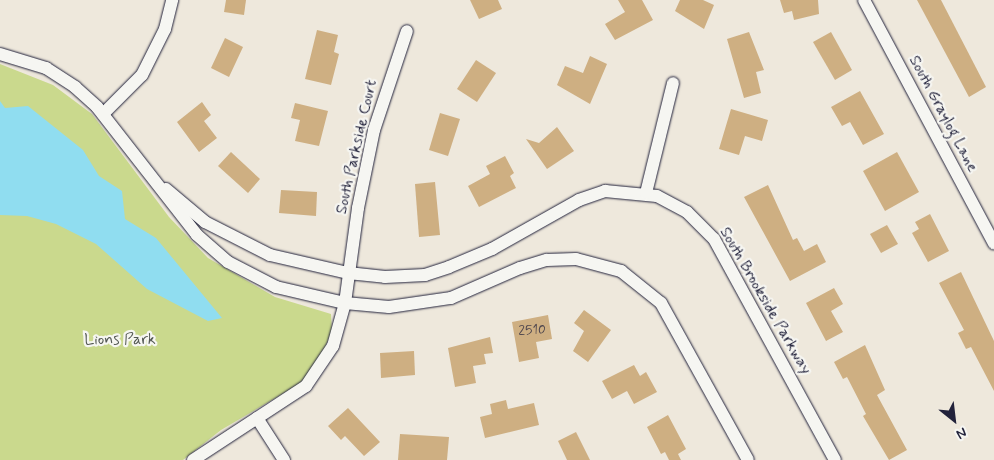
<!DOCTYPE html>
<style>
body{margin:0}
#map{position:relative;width:994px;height:460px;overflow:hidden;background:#eee8dc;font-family:Mynerve,sans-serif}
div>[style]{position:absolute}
.green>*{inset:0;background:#cad98d}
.water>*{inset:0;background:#90ddf0}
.building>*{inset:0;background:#ceaf82}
.roads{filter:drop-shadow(0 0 1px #22223b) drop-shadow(0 0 1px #22223b)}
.minor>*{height:12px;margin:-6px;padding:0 6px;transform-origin:6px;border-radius:6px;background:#f6f6f2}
span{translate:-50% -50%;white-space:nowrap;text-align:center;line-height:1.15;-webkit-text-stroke:4.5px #f6f6f2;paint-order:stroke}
.number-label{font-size:14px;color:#4d454d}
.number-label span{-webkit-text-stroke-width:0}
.street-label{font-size:16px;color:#22223b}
.park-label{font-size:16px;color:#545954}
.north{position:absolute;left:929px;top:395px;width:50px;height:50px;-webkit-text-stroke:4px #f6f6f2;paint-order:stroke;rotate:151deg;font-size:14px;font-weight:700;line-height:20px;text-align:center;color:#22223b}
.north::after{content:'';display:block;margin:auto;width:18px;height:22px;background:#22223b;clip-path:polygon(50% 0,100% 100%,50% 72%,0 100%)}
</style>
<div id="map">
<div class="green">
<div style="clip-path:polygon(0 64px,53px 85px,92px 114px,169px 217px,208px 258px,275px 297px,331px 314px,332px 331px,322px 354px,301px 383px,221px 430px,183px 460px,0 460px)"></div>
</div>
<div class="water">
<div style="clip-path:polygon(0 101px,5px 108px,28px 106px,83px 150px,99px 176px,122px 191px,125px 219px,156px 238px,222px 318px,208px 321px,147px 289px,96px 244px,56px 224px,27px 216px,0 215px)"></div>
</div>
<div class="building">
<div style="clip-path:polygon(226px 0,246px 0,244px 15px,224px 12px)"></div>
<div style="clip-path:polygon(470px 0,498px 0,502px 9px,479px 19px)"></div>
<div style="clip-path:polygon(618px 0,642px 0,653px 20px,615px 40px,605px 24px,625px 12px)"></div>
<div style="clip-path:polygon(680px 0,703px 0,714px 5px,704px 29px,675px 11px)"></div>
<div style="clip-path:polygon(780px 0,818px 0,819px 14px,794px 20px,792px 11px,784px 13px)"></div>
<div style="clip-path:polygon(917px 0,941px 0,986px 87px,969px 97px)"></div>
<div style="clip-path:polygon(317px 30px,338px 35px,334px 52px,339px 54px,331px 85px,305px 79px)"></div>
<div style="clip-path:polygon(749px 32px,764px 70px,756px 72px,761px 93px,744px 98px,727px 39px)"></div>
<div style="clip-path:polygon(831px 32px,852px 70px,835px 80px,813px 42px)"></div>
<div style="clip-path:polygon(225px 38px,243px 47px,229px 77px,211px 68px)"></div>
<div style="clip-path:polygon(590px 56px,607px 64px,590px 104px,557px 85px,565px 66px,583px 73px)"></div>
<div style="clip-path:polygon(476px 60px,496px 73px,477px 102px,457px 89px)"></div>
<div style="clip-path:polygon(860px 91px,884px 134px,863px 145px,850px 122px,842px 126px,831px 107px)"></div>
<div style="clip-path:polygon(202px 102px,211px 115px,204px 121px,217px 138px,199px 152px,177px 122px)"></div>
<div style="clip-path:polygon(295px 103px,328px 111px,319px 146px,295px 141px,300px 120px,291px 118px)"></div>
<div style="clip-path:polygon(731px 109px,768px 120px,762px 141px,745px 136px,739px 155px,719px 149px)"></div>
<div style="clip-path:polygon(440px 113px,460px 119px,448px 156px,429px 150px)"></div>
<div style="clip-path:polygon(557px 127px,574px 151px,547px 169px,526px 139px,539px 143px)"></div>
<div style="clip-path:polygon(231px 152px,260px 179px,248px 193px,218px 166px)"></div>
<div style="clip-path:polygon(897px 152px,919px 192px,885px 211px,863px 171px)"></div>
<div style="clip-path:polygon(505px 156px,514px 173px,510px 176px,516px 188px,479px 207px,468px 186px,490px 174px,486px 166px)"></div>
<div style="clip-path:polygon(435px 182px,440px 235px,419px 237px,415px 184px)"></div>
<div style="clip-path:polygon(768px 185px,793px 240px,797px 238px,804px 251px,817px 244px,826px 262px,790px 281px,744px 197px)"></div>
<div style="clip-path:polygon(281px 190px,317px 192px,316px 216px,279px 213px)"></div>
<div style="clip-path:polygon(930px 214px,949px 251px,928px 262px,912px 233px,919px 229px,915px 222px)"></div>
<div style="clip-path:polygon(887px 225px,898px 244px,881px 253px,870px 234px)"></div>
<div style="clip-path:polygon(961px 272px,994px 341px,994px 391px,971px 347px,966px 349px,958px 333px,964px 330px,939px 283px)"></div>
<div style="clip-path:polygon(834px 288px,843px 304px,831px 311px,843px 332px,826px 341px,806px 303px)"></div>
<div style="clip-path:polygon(584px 310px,611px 330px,588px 362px,573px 351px,584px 331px,574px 323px)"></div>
<div style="clip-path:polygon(548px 315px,552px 339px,536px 342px,539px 358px,519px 362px,512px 322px)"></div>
<div style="clip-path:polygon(490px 337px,493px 353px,484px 354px,486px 364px,473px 366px,476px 383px,455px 387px,448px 348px)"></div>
<div style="clip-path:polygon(865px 345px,885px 390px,877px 395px,907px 450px,889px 460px,863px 416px,866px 414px,847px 377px,843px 379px,834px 362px)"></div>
<div style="clip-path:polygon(414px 351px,415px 375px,381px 378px,380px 353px)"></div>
<div style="clip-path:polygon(634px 365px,640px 376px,646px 372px,657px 392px,634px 404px,627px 391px,612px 399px,602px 381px)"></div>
<div style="clip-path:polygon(506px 400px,508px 409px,534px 403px,539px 425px,485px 438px,480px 417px,492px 414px,490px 404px)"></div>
<div style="clip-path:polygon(348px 408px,380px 442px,364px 456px,345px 436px,341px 440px,328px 426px)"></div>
<div style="clip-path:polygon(668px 415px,686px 449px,678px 454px,681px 460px,669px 460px,665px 452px,661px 454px,647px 427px)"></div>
<div style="clip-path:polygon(576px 432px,590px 460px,567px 460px,558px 441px)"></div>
<div style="clip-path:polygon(400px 434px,449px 437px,447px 460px,398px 460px)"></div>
</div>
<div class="roads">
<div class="minor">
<div style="left:864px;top:0;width:276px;rotate:61.9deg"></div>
<div style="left:0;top:54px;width:48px;rotate:16.9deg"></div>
<div style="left:46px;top:68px;width:35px;rotate:33deg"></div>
<div style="left:75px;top:87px;width:30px;rotate:42deg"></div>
<div style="left:97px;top:107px;width:162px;rotate:52deg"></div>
<div style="left:197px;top:235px;width:41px;rotate:41.1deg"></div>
<div style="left:228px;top:262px;width:54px;rotate:27.5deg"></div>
<div style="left:276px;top:287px;width:71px;rotate:13.1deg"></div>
<div style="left:345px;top:303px;width:44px;rotate:5.2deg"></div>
<div style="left:389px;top:307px;width:63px;rotate:-8.3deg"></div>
<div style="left:451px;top:298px;width:75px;rotate:-23.5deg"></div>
<div style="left:520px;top:268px;width:28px;rotate:-17deg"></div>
<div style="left:547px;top:260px;width:29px;rotate:-2deg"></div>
<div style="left:576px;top:259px;width:47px;rotate:14.9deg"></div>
<div style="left:621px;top:271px;width:51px;rotate:38.7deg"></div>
<div style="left:661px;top:303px;width:179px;rotate:61deg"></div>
<div style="left:103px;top:114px;width:55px;rotate:-45deg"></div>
<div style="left:142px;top:75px;width:51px;rotate:-63.4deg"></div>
<div style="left:165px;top:29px;width:30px;rotate:-76deg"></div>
<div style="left:166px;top:189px;width:51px;rotate:40.2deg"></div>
<div style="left:205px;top:222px;width:73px;rotate:26.9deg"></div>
<div style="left:270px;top:255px;width:80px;rotate:13deg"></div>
<div style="left:348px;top:273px;width:37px;rotate:6deg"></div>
<div style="left:385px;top:277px;width:40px;rotate:-2.9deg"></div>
<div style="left:425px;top:275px;width:25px;rotate:-18deg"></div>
<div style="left:449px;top:267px;width:47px;rotate:-22.7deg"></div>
<div style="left:492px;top:249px;width:100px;rotate:-29.4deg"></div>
<div style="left:579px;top:200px;width:28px;rotate:-19deg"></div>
<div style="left:605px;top:191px;width:52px;rotate:5.5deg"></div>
<div style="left:657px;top:196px;width:34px;rotate:28deg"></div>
<div style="left:687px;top:212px;width:38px;rotate:45deg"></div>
<div style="left:714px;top:239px;width:252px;rotate:61.3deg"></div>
<div style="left:646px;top:193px;width:113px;rotate:-76.2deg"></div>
<div style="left:257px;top:418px;width:50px;rotate:57.3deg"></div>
<div style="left:193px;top:460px;width:135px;rotate:-33.2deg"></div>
<div style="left:306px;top:386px;width:48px;rotate:-56deg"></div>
<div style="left:333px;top:346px;width:45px;rotate:-74.4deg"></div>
<div style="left:345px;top:303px;width:96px;rotate:-82.2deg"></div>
<div style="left:358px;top:208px;width:80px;rotate:-78.4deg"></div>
<div style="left:374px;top:130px;width:104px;rotate:-71.6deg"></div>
</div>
</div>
<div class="number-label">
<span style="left:532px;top:330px">2510</span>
</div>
<div class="street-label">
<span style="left:943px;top:114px;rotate:62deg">South Graylog Lane</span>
<span style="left:357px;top:147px;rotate:-77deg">South Parkside Court</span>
<span style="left:765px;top:301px;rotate:60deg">South Brookside Parkway</span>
</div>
<div class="park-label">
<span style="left:120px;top:340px">Lions Park</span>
</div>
<div class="north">N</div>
</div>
